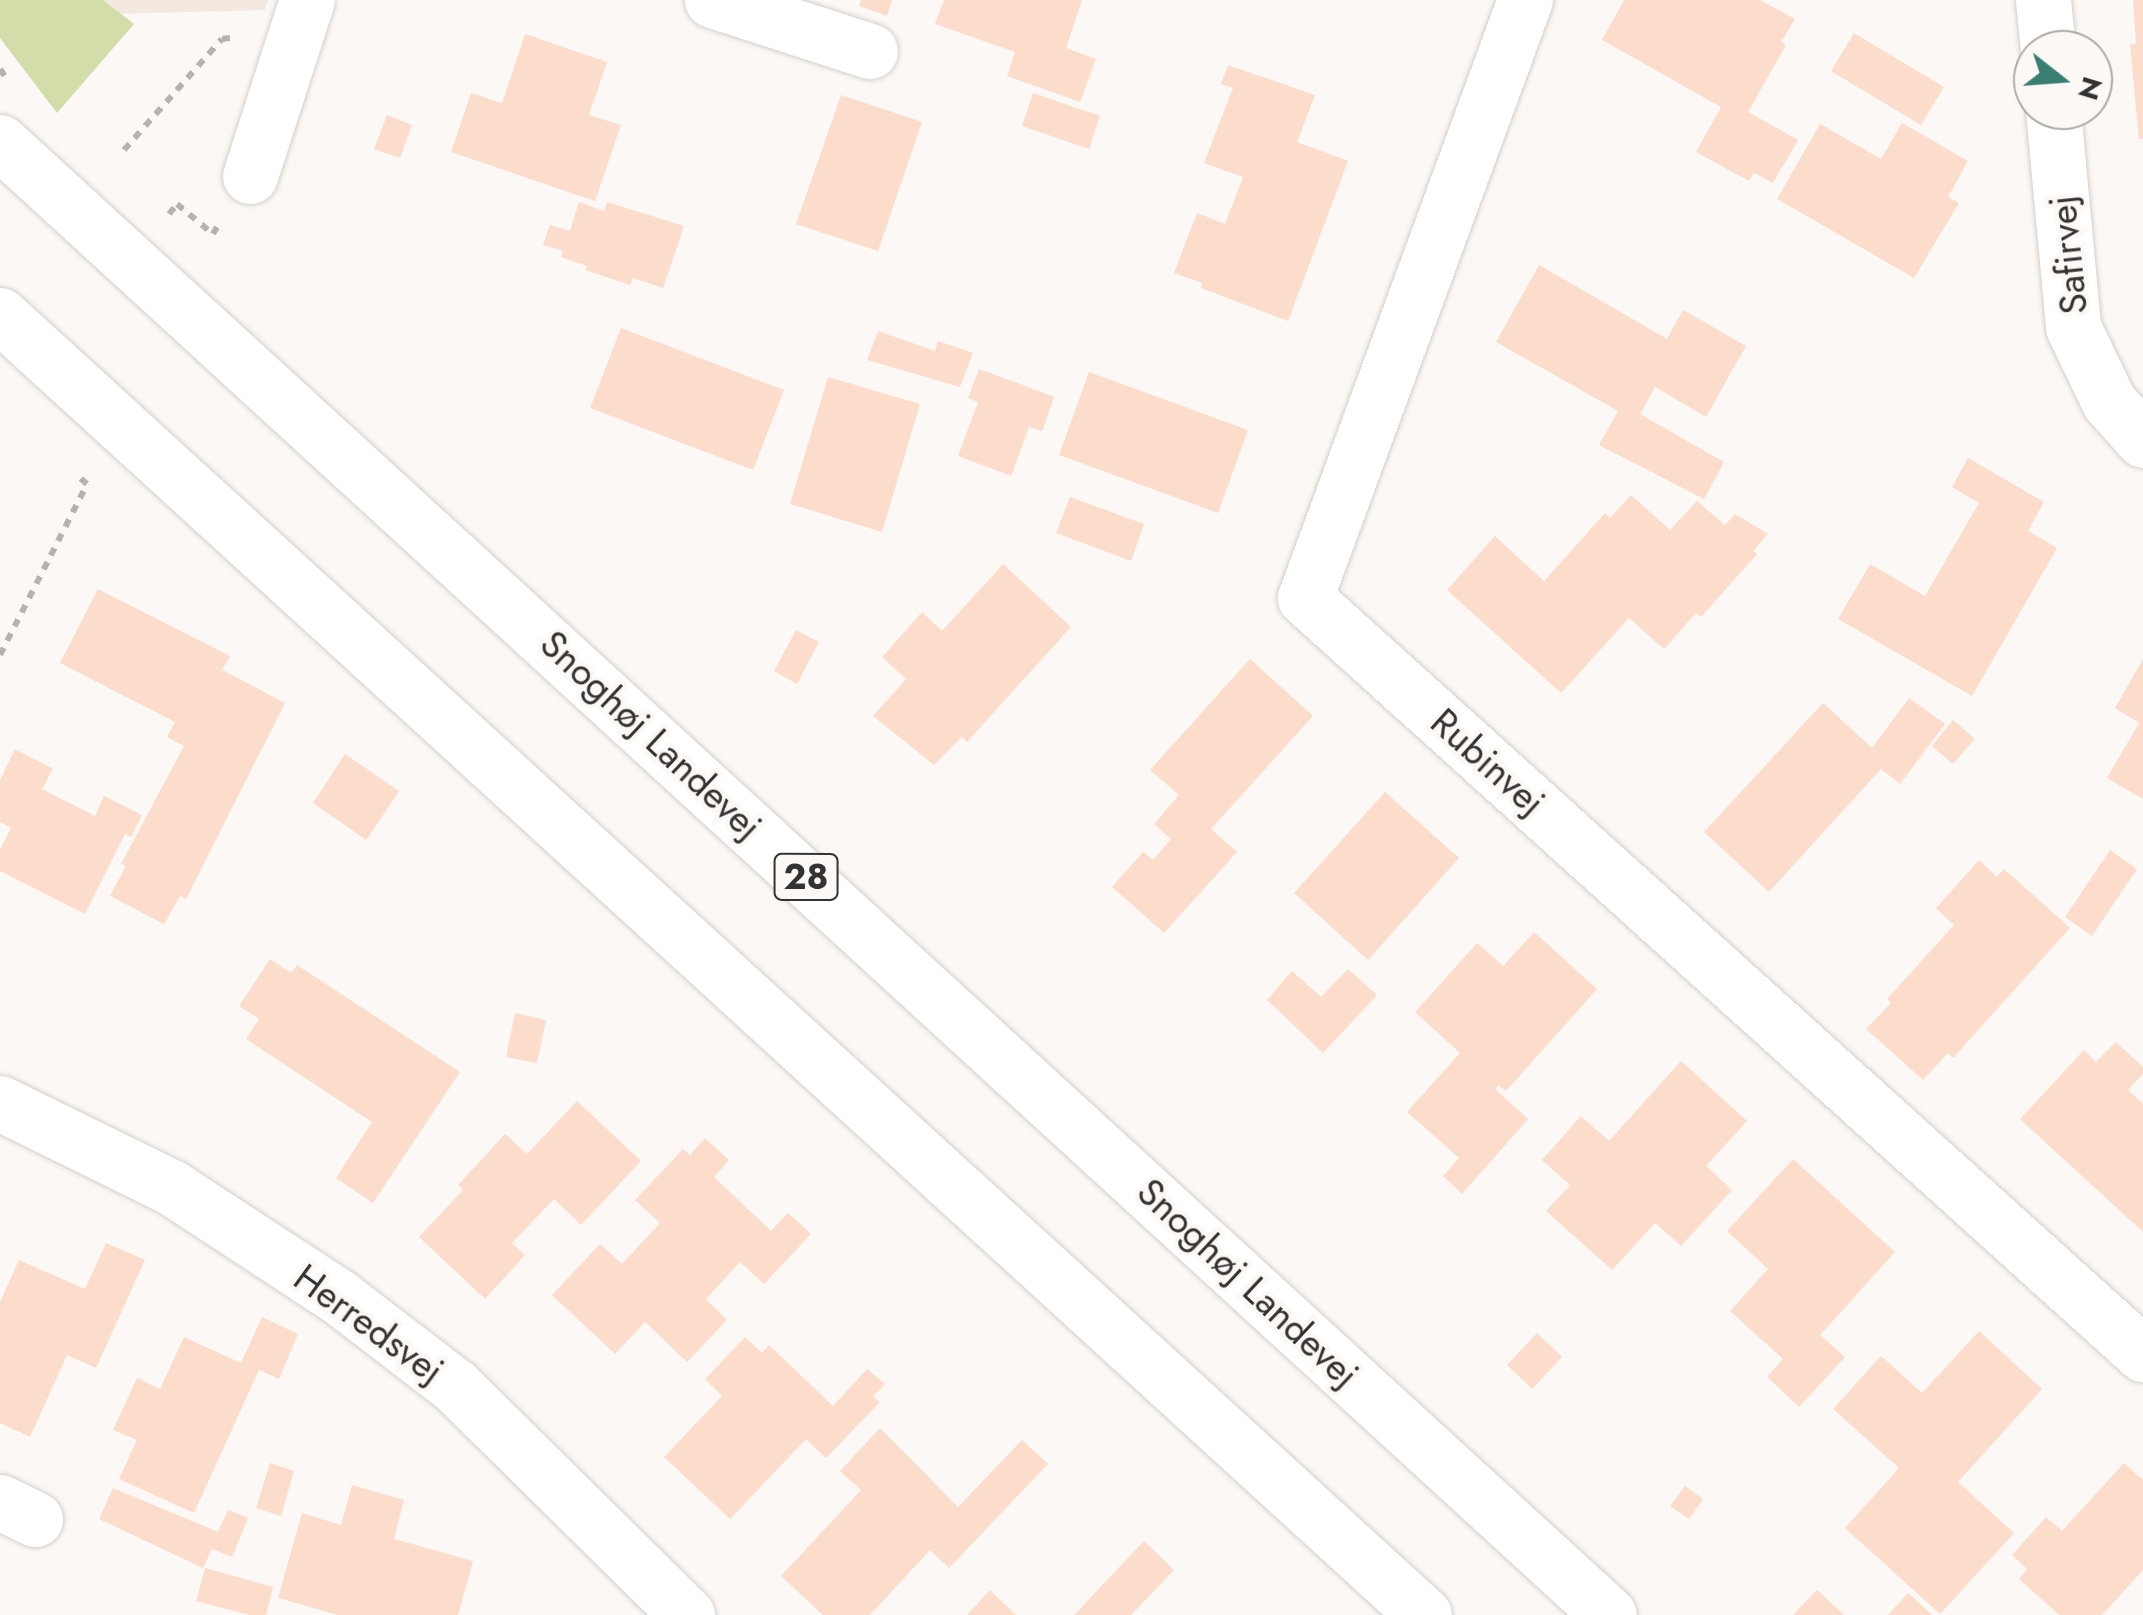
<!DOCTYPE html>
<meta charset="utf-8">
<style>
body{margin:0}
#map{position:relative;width:2143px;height:1615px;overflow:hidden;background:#fcf8f5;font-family:Jost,sans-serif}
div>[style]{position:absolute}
.built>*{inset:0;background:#f4e9e1}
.green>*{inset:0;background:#d3dda9}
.building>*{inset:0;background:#fcddcb}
.path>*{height:6px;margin-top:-3px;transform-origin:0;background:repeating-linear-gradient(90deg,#b5b2af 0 8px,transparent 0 16px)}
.roads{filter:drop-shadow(0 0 2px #d3cfcc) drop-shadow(0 0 2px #d3cfcc)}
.minor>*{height:55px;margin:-27.5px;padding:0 27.5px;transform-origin:27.5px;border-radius:27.5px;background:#fff}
.major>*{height:55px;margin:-27.5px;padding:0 27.5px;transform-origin:27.5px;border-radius:27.5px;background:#fff}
span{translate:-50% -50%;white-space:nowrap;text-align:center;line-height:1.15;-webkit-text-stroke:9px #fcf8f5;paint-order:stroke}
.shield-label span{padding:2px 8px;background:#fcf8f5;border:2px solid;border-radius:8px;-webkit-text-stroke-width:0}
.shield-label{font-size:35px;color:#353332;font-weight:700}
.street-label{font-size:38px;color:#353332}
.north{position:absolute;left:2013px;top:30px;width:100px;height:100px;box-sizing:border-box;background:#fcf8f5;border:2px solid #aca9a7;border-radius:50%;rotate:107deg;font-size:28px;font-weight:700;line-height:40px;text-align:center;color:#353332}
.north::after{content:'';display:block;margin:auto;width:35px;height:45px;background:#3a7e73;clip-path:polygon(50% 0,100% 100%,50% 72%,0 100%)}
</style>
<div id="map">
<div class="built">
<div style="clip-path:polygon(0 0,268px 0,265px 10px,0 17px)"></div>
</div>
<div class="green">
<div style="clip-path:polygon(0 0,103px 0,134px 24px,57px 113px,0 38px)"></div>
</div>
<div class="building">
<div style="clip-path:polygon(861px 0,892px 0,887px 16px,859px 6px)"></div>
<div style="clip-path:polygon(944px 0,1082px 0,1066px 48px,1096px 59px,1080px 102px,1007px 76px,1015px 52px,935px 24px)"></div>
<div style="clip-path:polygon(1624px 0,1760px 0,1795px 19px,1781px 42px,1786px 45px,1748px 112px,1798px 140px,1773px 183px,1754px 173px,1749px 181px,1696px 152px,1721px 107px,1602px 40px)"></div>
<div style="clip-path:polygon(2133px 0,2143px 0,2143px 139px,2139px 139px,2130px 44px,2136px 44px)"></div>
<div style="clip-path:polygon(1854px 33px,1944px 87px,1921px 125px,1831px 71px)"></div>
<div style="clip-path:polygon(525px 34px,607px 62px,589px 115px,621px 125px,595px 201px,451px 152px,471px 93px,502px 103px)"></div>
<div style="clip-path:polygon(1228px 65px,1315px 95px,1297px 142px,1348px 161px,1288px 321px,1201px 288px,1202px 283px,1174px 273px,1197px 213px,1225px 224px,1243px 177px,1204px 163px,1233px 88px,1221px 84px)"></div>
<div style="clip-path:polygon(1033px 93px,1100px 116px,1089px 149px,1022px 126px)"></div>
<div style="clip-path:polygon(841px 95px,922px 122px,878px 251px,796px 224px)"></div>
<div style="clip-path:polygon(387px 115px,412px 125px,400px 158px,374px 149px)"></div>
<div style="clip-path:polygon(1902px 123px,1968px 161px,1948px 197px,1959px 203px,1914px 278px,1777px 199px,1820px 124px,1881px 159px)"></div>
<div style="clip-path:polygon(579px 202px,604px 211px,607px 202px,684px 226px,663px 288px,633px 278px,630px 285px,585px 270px,587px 266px,561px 257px,563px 251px,543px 245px,550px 225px,570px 231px)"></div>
<div style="clip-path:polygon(1539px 265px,1667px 339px,1683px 310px,1746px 346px,1706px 417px,1655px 387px,1640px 414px,1724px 462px,1704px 499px,1599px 445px,1618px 411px,1496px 342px)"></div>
<div style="clip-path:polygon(621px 328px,784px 390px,753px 470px,590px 408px)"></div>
<div style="clip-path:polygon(878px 331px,935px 351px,938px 341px,973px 353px,960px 387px,867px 360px)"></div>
<div style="clip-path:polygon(979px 369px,1054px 397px,1042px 431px,1029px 427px,1011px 476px,958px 456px,978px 402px,968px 398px)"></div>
<div style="clip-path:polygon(1089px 372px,1248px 430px,1218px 513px,1059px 455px)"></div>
<div style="clip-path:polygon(828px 377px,920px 404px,882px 532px,790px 504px)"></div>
<div style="clip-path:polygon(1968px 458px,2044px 502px,2028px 531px,2057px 548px,1972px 696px,1838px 619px,1870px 564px,1925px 596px,1979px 503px,1952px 487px)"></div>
<div style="clip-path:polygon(1631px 495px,1670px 530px,1697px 501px,1725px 525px,1735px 514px,1768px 534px,1753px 551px,1757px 554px,1701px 617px,1696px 613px,1664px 649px,1629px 618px,1561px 693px,1447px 590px,1495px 536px,1544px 581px,1605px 513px,1610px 518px)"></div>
<div style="clip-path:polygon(1070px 497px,1144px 524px,1131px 561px,1056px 533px)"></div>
<div style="clip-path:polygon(1003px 564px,1071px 627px,967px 742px,962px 737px,934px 765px,873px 716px,906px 679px,882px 657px,922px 612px,942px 631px)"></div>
<div style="clip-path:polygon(98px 589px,230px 656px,222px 670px,285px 703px,186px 899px,180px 896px,164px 924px,110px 896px,126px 866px,121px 864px,184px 746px,167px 737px,175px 722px,60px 663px)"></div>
<div style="clip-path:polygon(796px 630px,819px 642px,797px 684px,774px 671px)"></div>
<div style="clip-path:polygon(1250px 659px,1313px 716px,1211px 829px,1237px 852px,1164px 933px,1112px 887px,1143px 852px,1153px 860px,1171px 839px,1154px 824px,1179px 795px,1150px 770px)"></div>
<div style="clip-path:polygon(2143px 659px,2143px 799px,2107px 778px,2139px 723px,2115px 708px)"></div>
<div style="clip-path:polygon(1909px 698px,1945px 724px,1900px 784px,1881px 769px,1769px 892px,1704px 832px,1823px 703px,1872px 748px)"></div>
<div style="clip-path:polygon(1953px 720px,1975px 739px,1953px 764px,1932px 746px)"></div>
<div style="clip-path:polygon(15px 749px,53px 769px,42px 789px,95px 816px,104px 796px,142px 815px,131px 837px,125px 834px,85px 914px,0 871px,0 850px,11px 828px,0 822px,0 780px)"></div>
<div style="clip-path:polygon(345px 754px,399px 791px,366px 840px,313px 803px)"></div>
<div style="clip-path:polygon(1385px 792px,1459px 858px,1368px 960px,1294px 893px)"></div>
<div style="clip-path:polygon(2110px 850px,2137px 869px,2092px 936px,2065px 917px)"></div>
<div style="clip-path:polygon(1979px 860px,1997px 877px,2004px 869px,2070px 928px,1953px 1058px,1948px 1053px,1923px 1080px,1866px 1029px,1891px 1003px,1887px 999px,1954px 925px,1936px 908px)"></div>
<div style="clip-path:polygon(1534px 932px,1597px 989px,1506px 1091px,1498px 1085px,1495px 1089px,1528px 1119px,1462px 1194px,1443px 1176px,1459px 1158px,1407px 1112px,1460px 1053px,1415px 1012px,1477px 943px,1503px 966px)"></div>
<div style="clip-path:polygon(270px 959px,291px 973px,297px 965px,460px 1072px,373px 1203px,336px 1178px,372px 1122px,246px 1039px,259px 1019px,239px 1006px)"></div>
<div style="clip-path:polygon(1348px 969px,1377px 995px,1323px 1053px,1267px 1000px,1292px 971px,1321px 997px)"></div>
<div style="clip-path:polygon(515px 1013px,546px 1020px,537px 1063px,506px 1057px)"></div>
<div style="clip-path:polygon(2116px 1042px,2143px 1067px,2143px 1074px,2128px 1090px,2143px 1104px,2143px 1232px,2020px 1119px,2084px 1050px,2096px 1062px)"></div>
<div style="clip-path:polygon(1681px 1061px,1747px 1121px,1706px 1166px,1732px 1190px,1681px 1246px,1655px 1223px,1612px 1270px,1546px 1211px,1570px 1185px,1542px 1160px,1581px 1116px,1609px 1141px)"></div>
<div style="clip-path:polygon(577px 1101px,641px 1161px,581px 1225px,554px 1199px,512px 1243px,525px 1255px,485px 1299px,419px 1237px,463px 1190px,458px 1185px,505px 1134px,527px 1154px)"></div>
<div style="clip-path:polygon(705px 1138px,729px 1160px,714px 1177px,771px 1231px,788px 1213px,811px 1234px,764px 1284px,740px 1262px,706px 1299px,727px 1320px,687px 1362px,645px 1322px,615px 1354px,552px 1295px,600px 1244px,622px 1264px,660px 1223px,635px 1200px,683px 1149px,690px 1155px)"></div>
<div style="clip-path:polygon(1793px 1159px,1895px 1252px,1820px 1335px,1845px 1357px,1799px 1407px,1767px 1377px,1783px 1359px,1730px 1311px,1768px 1269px,1727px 1231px)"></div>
<div style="clip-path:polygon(106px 1243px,145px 1260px,96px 1368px,67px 1355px,30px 1437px,0 1423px,0 1302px,19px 1260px,85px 1289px)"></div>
<div style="clip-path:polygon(262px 1317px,298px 1334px,279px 1379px,259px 1370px,194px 1513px,119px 1479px,137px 1440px,113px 1430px,137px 1378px,160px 1389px,184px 1337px,241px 1363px)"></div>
<div style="clip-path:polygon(1979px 1331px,2042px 1389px,1958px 1482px,2014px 1533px,1940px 1614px,1845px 1528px,1899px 1468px,1833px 1409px,1881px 1356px,1922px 1393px)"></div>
<div style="clip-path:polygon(1537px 1333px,1562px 1357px,1532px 1389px,1507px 1365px)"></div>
<div style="clip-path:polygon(745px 1337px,762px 1353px,769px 1345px,833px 1406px,867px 1369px,885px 1384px,873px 1396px,880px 1402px,826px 1458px,806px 1439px,730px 1519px,664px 1457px,722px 1396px,705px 1379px)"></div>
<div style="clip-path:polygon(880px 1428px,958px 1507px,1022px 1440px,1048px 1464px,949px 1568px,930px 1550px,870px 1615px,823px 1615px,781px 1576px,861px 1490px,840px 1471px)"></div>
<div style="clip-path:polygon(270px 1463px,294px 1471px,281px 1516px,256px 1508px)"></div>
<div style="clip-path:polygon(2124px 1463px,2143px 1480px,2143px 1570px,2102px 1615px,2059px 1615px,2019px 1579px,2027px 1569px,2012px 1555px,2046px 1517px,2062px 1531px)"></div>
<div style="clip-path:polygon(352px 1485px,404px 1500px,394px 1539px,473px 1561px,458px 1615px,338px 1615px,278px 1598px,302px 1513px,341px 1525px)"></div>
<div style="clip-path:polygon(1685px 1486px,1703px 1499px,1689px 1519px,1670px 1506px)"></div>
<div style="clip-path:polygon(113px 1488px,218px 1532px,228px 1510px,248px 1518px,232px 1557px,212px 1549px,203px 1568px,99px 1519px)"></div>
<div style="clip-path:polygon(1144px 1541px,1174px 1570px,1131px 1615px,1074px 1615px)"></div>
<div style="clip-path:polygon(205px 1568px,273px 1587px,266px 1615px,249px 1615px,196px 1601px)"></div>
<div style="clip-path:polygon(990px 1590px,1016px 1615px,967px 1615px)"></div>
<div style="clip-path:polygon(1817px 1590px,1844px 1615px,1793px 1615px)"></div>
<div style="clip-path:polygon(1908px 1593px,1932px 1615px,1888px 1615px)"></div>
</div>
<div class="path">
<div style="left:0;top:69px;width:14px;rotate:56deg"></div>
<div style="left:124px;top:150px;width:148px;rotate:-48.6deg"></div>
<div style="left:222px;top:39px;width:8px;rotate:-7deg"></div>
<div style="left:169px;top:214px;width:13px;rotate:-51deg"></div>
<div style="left:177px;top:204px;width:47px;rotate:39.8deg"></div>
<div style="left:213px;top:234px;width:8px;rotate:-60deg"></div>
<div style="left:0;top:655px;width:192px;rotate:-63deg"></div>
<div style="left:87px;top:484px;width:11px;rotate:-139deg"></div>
</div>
<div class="roads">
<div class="minor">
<div style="left:712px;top:0;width:166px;rotate:17.9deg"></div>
<div style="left:1525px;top:0;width:637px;rotate:110.2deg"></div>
<div style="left:1305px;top:598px;width:1129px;rotate:42.06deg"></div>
<div style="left:2043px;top:0;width:50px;rotate:84.3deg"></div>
<div style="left:2053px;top:110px;width:218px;rotate:84.7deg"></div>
<div style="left:2073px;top:327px;width:83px;rotate:64.4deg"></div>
<div style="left:2109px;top:402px;width:51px;rotate:48.2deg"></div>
<div style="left:250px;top:176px;width:185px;rotate:-72.1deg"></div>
<div style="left:0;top:1103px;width:191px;rotate:26.2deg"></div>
<div style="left:171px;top:1187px;width:201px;rotate:33.2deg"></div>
<div style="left:339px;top:1297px;width:146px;rotate:37.5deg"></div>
<div style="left:455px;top:1386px;width:326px;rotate:44.6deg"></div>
<div style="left:0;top:1502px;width:39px;rotate:26deg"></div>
</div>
<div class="major">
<div style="left:0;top:142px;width:2181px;rotate:42.47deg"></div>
<div style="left:0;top:315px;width:1928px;rotate:42.39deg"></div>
</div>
</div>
<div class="shield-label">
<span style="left:806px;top:877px">28</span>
</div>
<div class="street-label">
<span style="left:2068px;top:255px;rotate:-96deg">Safirvej</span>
<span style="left:651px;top:735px;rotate:43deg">Snoghøj Landevej</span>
<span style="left:1488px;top:762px;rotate:42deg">Rubinvej</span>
<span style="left:1248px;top:1283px;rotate:43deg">Snoghøj Landevej</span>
<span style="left:369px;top:1324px;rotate:36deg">Herredsvej</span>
</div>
<div class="north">N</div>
</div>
